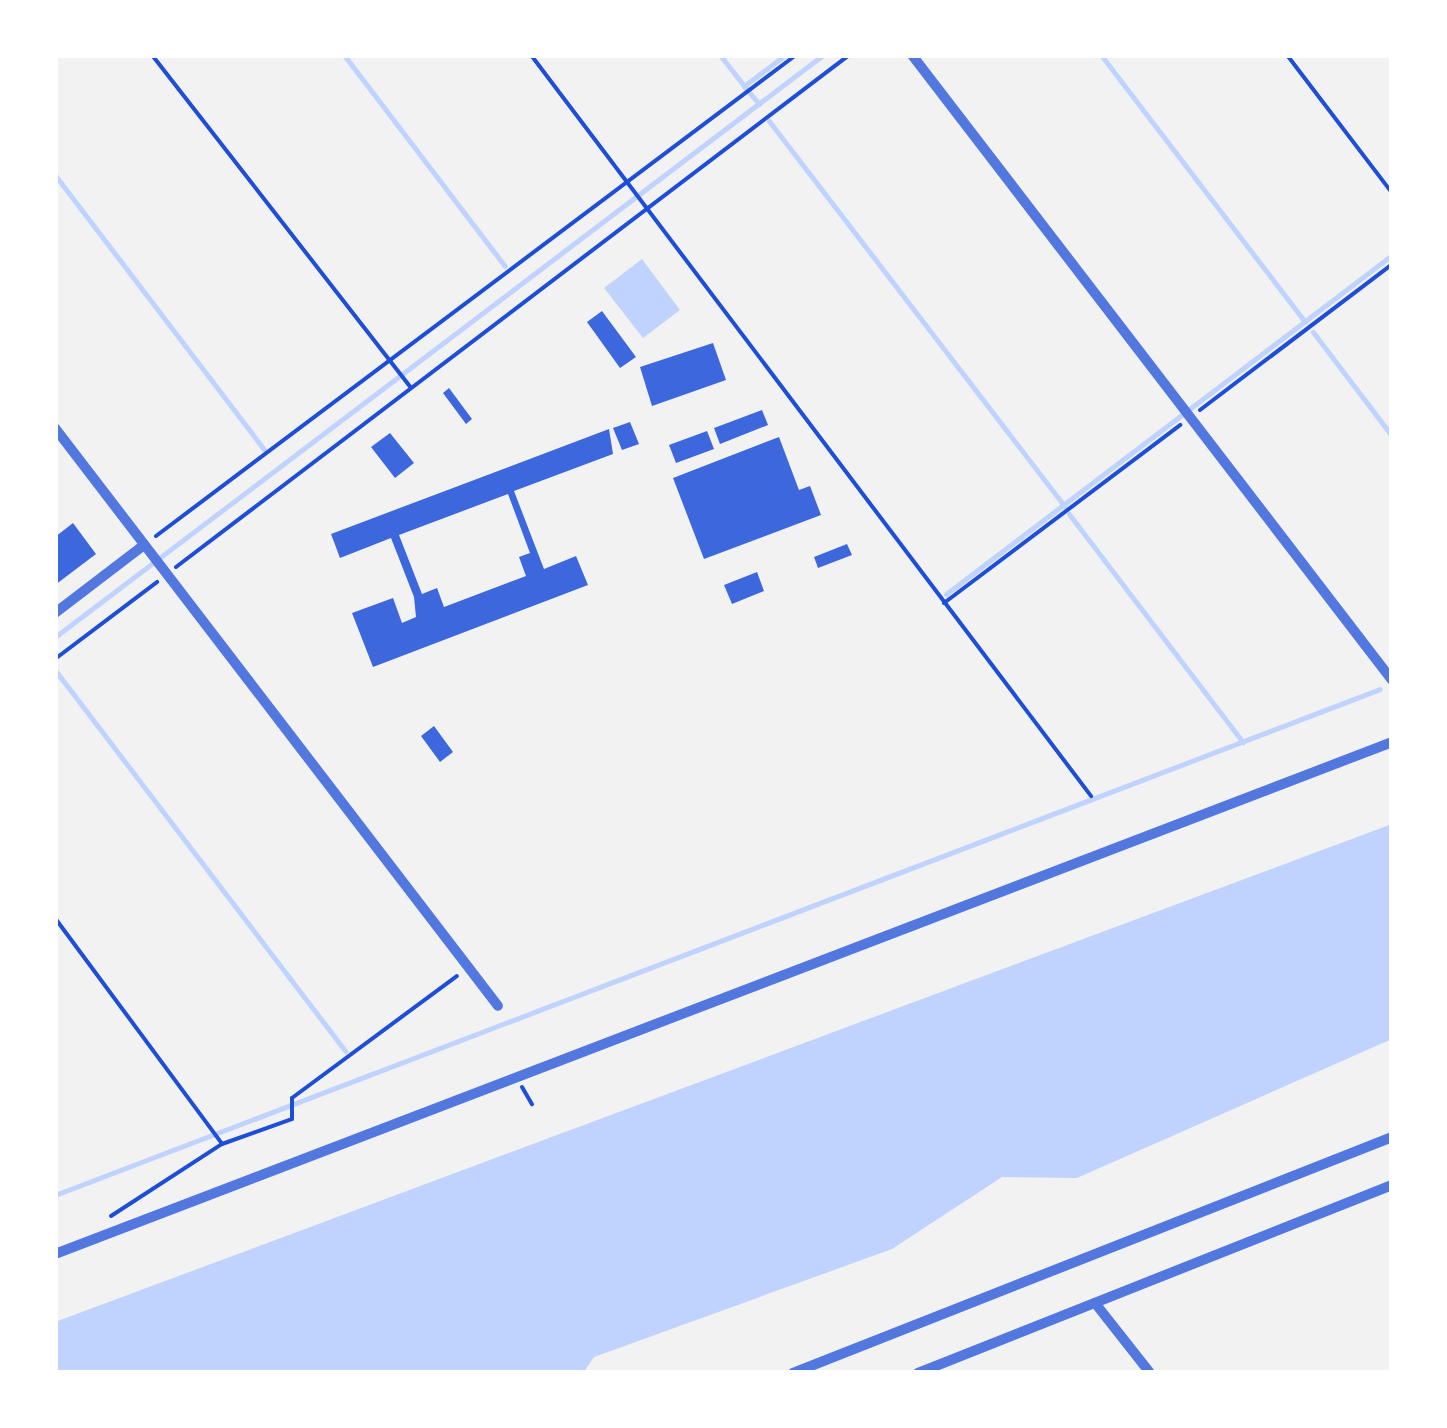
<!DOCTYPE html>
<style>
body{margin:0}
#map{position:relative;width:1447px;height:1428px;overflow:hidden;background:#f2f2f2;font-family:Montserrat,sans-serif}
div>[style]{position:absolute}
.water>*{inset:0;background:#bfd3fe}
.stream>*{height:5px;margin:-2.5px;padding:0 2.5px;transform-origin:2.5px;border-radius:2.5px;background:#bfd3fe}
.building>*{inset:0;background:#3d67dc}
.path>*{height:4px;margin:-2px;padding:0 2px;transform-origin:2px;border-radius:2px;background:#1d4ed8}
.minor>*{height:10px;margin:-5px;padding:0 5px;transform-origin:5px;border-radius:5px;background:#5277de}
span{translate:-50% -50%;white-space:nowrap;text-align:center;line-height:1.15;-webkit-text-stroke:8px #fff;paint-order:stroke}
.frame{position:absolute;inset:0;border:58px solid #fff;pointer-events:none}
</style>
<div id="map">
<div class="water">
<div style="clip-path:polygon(642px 259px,680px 310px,643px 338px,604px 288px)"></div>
<div style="clip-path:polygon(1392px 824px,1392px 1039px,1077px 1178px,1002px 1177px,892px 1249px,594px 1357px,583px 1373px,55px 1373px,55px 1322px)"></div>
</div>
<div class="stream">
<div style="left:344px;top:55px;width:265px;rotate:52.7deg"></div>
<div style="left:720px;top:55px;width:39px;rotate:52deg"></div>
<div style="left:1101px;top:55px;width:336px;rotate:52.6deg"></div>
<div style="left:759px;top:104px;width:23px;rotate:-130deg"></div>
<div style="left:744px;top:86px;width:51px;rotate:-37.1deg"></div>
<div style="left:769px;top:121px;width:485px;rotate:52.5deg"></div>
<div style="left:55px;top:175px;width:345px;rotate:52.7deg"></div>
<div style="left:1313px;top:332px;width:131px;rotate:52.8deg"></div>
<div style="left:1069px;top:514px;width:287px;rotate:52.7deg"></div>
<div style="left:946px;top:594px;width:560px;rotate:-37.24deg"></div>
<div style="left:55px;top:637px;width:964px;rotate:-37.16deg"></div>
<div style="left:55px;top:670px;width:479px;rotate:52.7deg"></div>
<div style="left:55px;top:1195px;width:1418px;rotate:-20.9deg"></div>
</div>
<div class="building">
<div style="clip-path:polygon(602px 311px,636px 357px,620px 368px,587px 322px)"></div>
<div style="clip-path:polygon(713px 343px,726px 380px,652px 406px,640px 367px)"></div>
<div style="clip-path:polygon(449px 388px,472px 419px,466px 424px,443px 393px)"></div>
<div style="clip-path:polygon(762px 410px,768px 425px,720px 444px,714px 428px)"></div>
<div style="clip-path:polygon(630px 422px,639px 444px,622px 450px,613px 428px)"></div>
<div style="clip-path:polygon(evenodd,609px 429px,613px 454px,514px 491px,544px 569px,576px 556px,588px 585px,373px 667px,352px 613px,393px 598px,402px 623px,416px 617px,414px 597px,391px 538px,340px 558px,331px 534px,609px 429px,508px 494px,530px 553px,519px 557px,526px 576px,444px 607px,437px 588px,422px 594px,399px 535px,508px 494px)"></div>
<div style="clip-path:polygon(707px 431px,714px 449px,676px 463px,669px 445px)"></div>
<div style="clip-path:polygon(390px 433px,414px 463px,395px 478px,371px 447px)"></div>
<div style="clip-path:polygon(779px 437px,799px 490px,810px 486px,821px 515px,704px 559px,673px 478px)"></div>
<div style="clip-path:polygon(73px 523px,96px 554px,55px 585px,55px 537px)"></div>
<div style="clip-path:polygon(847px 544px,852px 555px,818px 568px,814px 557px)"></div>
<div style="clip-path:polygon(757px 572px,764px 591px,732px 604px,724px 585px)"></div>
<div style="clip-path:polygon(434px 726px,453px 752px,440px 762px,421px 736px)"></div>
</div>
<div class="path">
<div style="left:152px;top:55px;width:420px;rotate:52.1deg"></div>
<div style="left:531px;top:55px;width:929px;rotate:52.92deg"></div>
<div style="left:1287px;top:55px;width:173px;rotate:52.7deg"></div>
<div style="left:1200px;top:410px;width:241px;rotate:-37.2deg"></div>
<div style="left:156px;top:536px;width:801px;rotate:-36.93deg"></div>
<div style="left:176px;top:567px;width:846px;rotate:-37.26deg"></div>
<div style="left:944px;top:603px;width:296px;rotate:-37deg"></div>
<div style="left:55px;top:659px;width:128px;rotate:-37deg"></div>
<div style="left:55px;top:918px;width:281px;rotate:53.5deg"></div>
<div style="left:522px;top:1087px;width:20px;rotate:60deg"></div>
<div style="left:111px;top:1216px;width:132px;rotate:-33deg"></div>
<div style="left:222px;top:1144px;width:74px;rotate:-19.7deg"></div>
<div style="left:292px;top:1119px;width:21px;rotate:-90deg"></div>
<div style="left:292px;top:1098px;width:205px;rotate:-36.5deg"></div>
</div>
<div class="minor">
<div style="left:912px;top:55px;width:788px;rotate:52.48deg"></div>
<div style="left:55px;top:428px;width:728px;rotate:52.53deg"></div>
<div style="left:55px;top:613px;width:112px;rotate:-37.4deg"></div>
<div style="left:55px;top:1254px;width:1432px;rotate:-20.95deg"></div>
<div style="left:1095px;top:1303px;width:89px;rotate:51.8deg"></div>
<div style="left:793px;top:1373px;width:644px;rotate:-21.5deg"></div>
<div style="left:918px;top:1373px;width:510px;rotate:-21.63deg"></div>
</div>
<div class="frame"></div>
</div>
